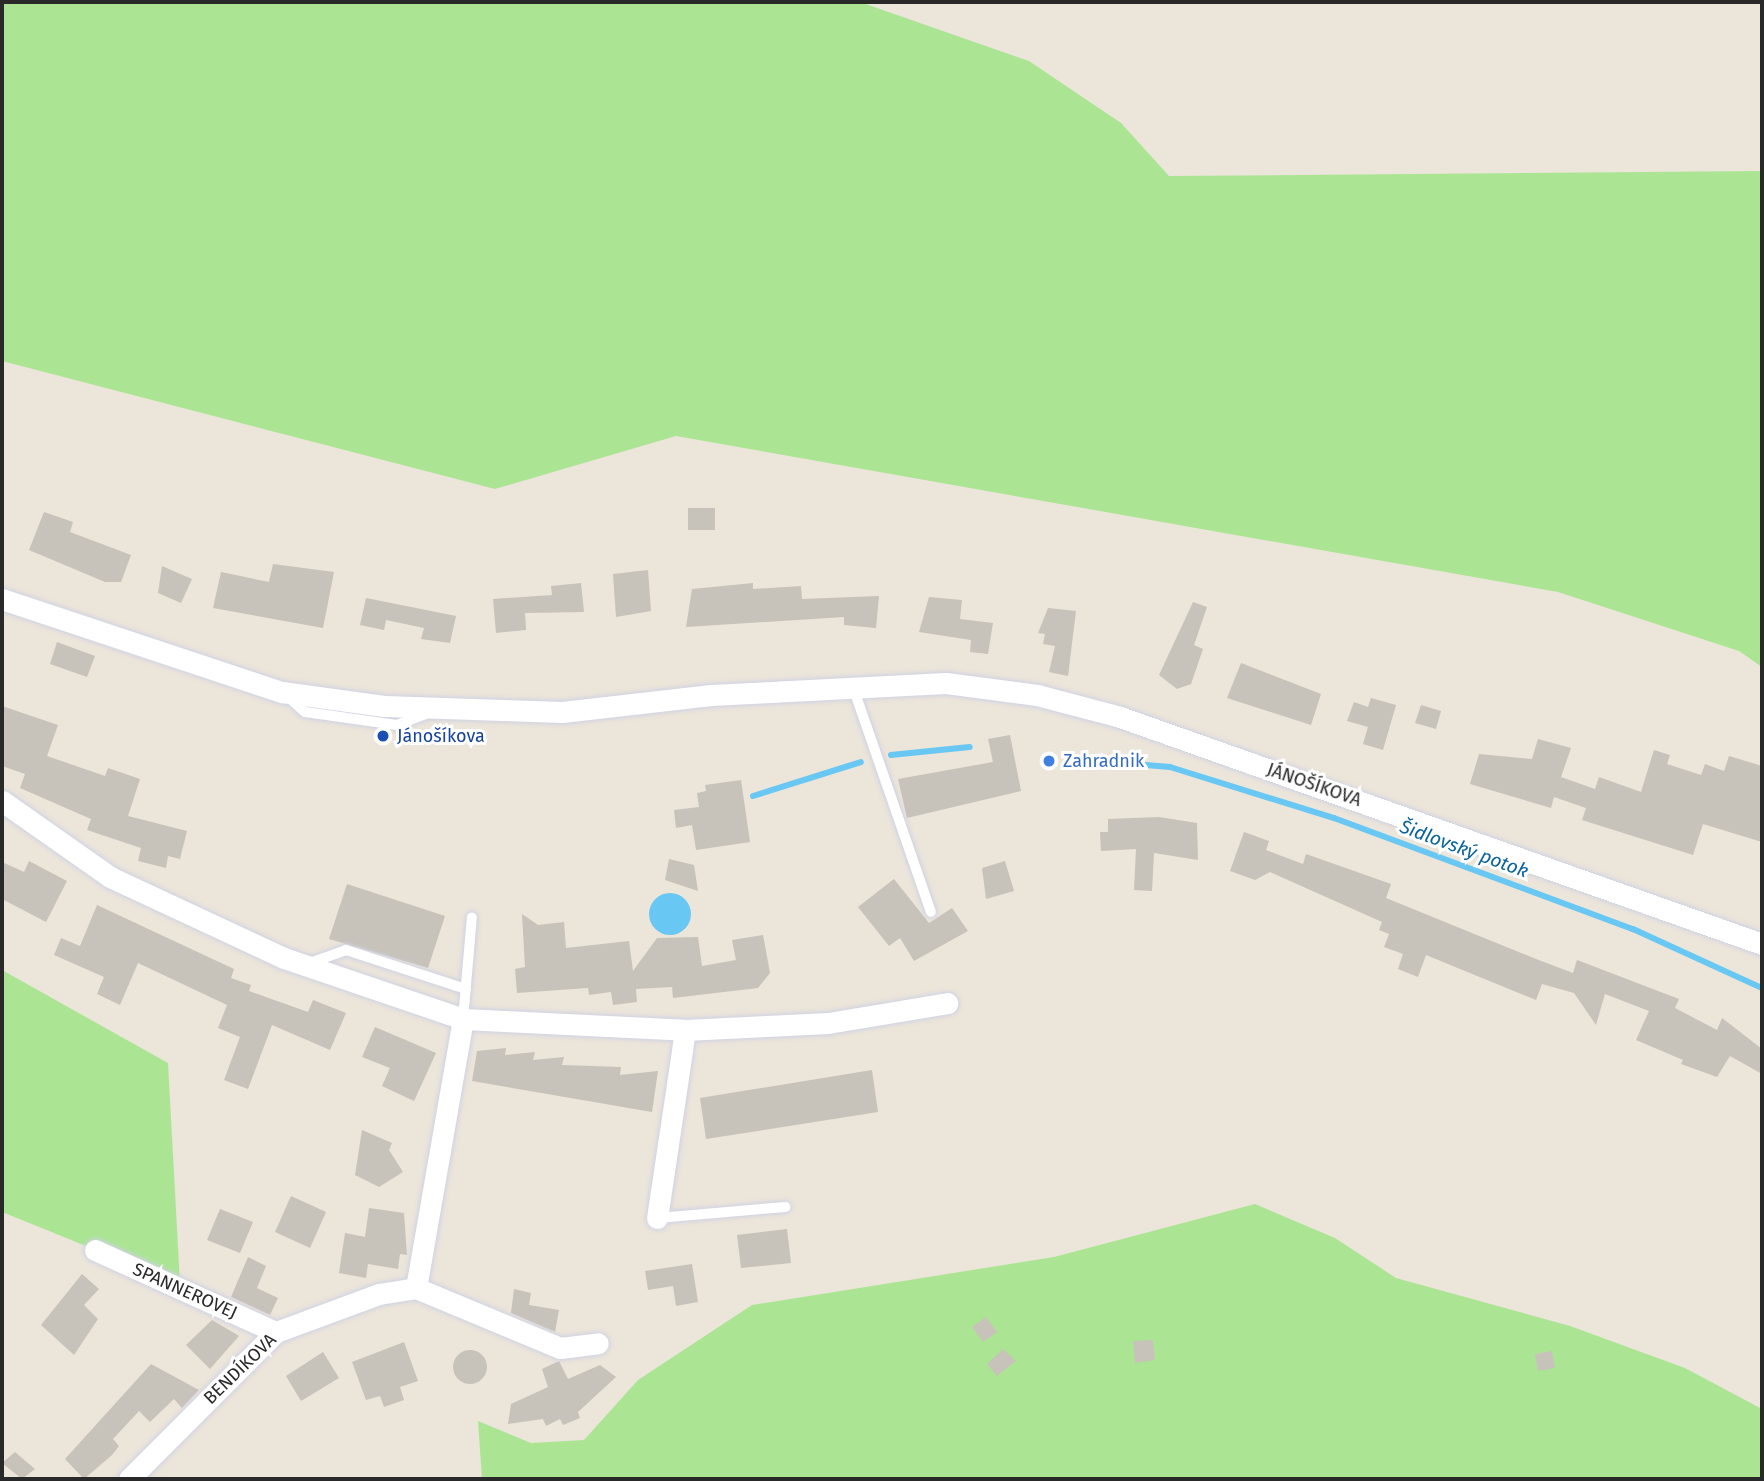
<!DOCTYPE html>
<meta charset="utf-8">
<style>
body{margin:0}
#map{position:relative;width:1764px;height:1481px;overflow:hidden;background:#ece5da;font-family:"Fira Sans",sans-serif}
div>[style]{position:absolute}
.green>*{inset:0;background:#abe594}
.water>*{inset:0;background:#68c7f3}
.round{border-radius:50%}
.stream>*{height:6px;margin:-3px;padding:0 3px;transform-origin:3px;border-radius:3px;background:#68c7f3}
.building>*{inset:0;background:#c7c2ba}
.roads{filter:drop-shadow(0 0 2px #cfd2e3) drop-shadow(0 0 2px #cfd2e3)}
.service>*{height:10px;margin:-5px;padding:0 5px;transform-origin:5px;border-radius:5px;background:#fff}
.minor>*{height:21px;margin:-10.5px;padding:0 10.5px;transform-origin:10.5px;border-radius:10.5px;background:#fff}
.dots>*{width:19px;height:19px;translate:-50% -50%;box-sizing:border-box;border:4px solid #fff;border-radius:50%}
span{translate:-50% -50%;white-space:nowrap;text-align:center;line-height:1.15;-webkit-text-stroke:6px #fff;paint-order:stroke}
.transit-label{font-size:18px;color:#164399}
.left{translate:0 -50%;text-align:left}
.shop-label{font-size:18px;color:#366cbe}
.street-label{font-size:18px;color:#292929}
.water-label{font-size:19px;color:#08639e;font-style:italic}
.frame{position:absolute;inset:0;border:4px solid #292929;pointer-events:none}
</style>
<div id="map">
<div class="green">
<div style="clip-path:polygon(2px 2px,860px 2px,1029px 61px,1121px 123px,1169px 176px,1762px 171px,1762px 667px,1739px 651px,1558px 592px,676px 436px,495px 489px,2px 361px)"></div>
<div style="clip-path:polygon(2px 970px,168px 1063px,180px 1284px,2px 1212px)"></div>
<div style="clip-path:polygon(1255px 1204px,1335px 1238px,1396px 1278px,1570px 1326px,1685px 1368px,1762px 1409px,1762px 1479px,482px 1479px,478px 1421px,531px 1443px,584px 1440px,638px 1380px,752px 1305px,1054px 1257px)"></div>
</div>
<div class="water">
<div class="round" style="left:649px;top:893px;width:42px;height:42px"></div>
</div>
<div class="stream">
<div style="left:891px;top:755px;width:79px;rotate:-5.8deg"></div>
<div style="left:1146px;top:765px;width:24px;rotate:5deg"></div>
<div style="left:1170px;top:767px;width:172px;rotate:17.3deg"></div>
<div style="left:1334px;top:818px;width:319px;rotate:20.4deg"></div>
<div style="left:1633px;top:929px;width:142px;rotate:24.6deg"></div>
<div style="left:753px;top:796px;width:113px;rotate:-17.5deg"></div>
</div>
<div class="building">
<div style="clip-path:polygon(688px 508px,715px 508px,715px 530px,688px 530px)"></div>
<div style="clip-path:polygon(44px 512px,73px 522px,70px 532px,131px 555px,121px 582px,105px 582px,29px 550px)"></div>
<div style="clip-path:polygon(273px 564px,334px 572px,323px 628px,213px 608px,221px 572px,269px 582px)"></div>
<div style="clip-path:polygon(162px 566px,192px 579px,181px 603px,158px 593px)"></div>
<div style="clip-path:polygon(648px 570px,651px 611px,616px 617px,613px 574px)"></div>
<div style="clip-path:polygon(581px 583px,584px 612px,525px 613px,526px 630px,496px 633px,493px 599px,552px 595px,551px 586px)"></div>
<div style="clip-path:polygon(753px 583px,753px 589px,801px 586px,802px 599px,879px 596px,876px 628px,844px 625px,844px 617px,686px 627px,692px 589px)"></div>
<div style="clip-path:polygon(929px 597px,962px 600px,960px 619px,993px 623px,988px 654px,970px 652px,971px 640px,919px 632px)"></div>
<div style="clip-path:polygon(366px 598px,456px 616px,450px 643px,421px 639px,424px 628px,386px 620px,384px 630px,360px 625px)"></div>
<div style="clip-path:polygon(1193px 602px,1207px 607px,1194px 645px,1203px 649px,1191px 684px,1177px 689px,1159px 675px)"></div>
<div style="clip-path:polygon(1048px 608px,1076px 611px,1068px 676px,1049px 672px,1055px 646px,1043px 644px,1045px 634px,1038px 633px)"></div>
<div style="clip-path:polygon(57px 642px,95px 656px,87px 677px,50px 664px)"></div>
<div style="clip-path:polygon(1241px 663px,1321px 694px,1311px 725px,1227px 698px)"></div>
<div style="clip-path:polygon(1371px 698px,1396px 705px,1383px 750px,1363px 744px,1368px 727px,1347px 721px,1354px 702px,1368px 707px)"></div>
<div style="clip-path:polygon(1421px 705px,1441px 711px,1436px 729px,1415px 723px)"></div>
<div style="clip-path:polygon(2px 706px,58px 725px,47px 756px,105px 776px,108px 768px,140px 779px,128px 816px,187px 831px,180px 859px,168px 856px,166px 868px,138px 861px,141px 848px,87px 830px,91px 819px,20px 788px,25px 774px,2px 766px)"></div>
<div style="clip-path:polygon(1010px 735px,1021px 791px,907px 818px,898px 779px,993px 762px,988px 739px)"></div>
<div style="clip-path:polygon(1538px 739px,1571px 748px,1561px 777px,1595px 789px,1599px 777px,1641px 792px,1654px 750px,1670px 755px,1667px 764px,1701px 775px,1705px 764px,1724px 771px,1729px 756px,1762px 766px,1762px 842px,1703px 824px,1693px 855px,1582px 820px,1586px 808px,1554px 797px,1551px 808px,1470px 784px,1479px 754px,1532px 759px)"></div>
<div style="clip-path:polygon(741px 780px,750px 842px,696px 850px,692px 825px,676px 828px,674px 810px,699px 807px,697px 793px,706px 791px,705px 785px)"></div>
<div style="clip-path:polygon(1159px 817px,1197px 823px,1198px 860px,1154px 853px,1152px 891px,1134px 890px,1136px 849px,1101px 851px,1100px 832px,1108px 832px,1108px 819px)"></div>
<div style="clip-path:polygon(1244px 832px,1269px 841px,1266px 850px,1303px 864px,1306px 854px,1391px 884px,1386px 898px,1536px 959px,1573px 973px,1577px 960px,1679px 999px,1675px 1008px,1717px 1030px,1722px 1018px,1762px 1049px,1762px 1074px,1730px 1056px,1717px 1077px,1681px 1064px,1683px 1060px,1636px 1040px,1649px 1011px,1605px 994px,1596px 1025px,1574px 993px,1542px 984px,1536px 1000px,1426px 955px,1418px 977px,1398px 969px,1403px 954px,1384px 947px,1389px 934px,1379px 930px,1382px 922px,1270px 872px,1255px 880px,1230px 871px)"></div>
<div style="clip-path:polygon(669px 859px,694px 865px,698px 891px,665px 880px)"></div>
<div style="clip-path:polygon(29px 861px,67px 881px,46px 922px,2px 899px,2px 862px,24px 872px)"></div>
<div style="clip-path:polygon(1005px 861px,1014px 891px,986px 899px,982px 868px)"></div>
<div style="clip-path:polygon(894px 879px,929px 923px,952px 908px,968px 931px,914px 961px,900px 938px,889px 946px,858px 907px)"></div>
<div style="clip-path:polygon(347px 884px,445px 916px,428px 968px,329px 939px)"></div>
<div style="clip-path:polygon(97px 905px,234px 969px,231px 978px,251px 985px,249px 991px,308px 1012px,313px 1000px,346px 1013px,330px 1050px,272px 1025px,248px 1089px,224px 1080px,240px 1037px,218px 1028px,227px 1005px,138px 963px,120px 1005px,97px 994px,104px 977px,54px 955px,61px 938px,80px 946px)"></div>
<div style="clip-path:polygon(522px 914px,538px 925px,564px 922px,566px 948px,629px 941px,633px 971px,657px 938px,698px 937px,702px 966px,736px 960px,732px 940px,763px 935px,770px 973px,758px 988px,673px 998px,672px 987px,636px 989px,637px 1002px,613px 1005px,611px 992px,589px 995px,588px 988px,517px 993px,515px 969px,525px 967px)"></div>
<div style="clip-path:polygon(375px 1027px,436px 1053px,414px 1101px,382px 1086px,390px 1068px,362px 1057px)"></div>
<div style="clip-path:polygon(506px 1048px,505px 1055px,535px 1052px,533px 1060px,564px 1057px,562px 1065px,621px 1067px,620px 1075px,658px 1071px,652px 1112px,472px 1081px,477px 1051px)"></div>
<div style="clip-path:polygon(872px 1070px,878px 1112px,706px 1139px,700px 1098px)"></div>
<div style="clip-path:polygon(362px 1130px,392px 1143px,389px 1150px,403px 1172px,379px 1187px,355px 1175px)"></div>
<div style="clip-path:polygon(291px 1196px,326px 1212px,310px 1248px,275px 1232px)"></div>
<div style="clip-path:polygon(369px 1208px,404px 1213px,407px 1255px,400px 1254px,398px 1269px,368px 1264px,366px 1278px,339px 1273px,345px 1233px,365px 1237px)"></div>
<div style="clip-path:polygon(220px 1209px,253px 1222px,240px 1253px,207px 1240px)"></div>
<div style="clip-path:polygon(787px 1229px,791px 1263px,741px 1268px,737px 1235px)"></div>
<div style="clip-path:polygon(248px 1257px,266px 1266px,257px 1288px,278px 1298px,270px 1315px,231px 1297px)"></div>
<div style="clip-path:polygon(692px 1264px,698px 1302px,676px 1306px,673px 1286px,648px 1290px,645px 1271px)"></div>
<div style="clip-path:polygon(82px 1274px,99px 1289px,84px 1305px,98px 1319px,74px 1355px,41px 1325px)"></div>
<div style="clip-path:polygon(514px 1289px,531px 1293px,529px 1305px,559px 1310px,555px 1332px,511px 1313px)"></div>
<div style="clip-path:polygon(986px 1317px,997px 1332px,983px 1342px,972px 1327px)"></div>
<div style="clip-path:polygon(212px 1320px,239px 1336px,210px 1369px,186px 1345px)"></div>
<div style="clip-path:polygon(1153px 1340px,1155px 1360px,1135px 1363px,1133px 1341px)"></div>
<div style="clip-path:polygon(404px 1342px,418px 1381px,400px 1387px,404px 1400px,384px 1407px,380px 1396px,366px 1400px,352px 1362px)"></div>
<div style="clip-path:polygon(1003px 1349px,1016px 1361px,997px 1376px,987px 1364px)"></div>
<div class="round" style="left:453px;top:1350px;width:34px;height:34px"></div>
<div style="clip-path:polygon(1552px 1351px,1555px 1368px,1538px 1371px,1535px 1354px)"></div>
<div style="clip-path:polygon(323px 1352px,339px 1378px,301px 1401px,286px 1376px)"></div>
<div style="clip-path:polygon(559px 1361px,568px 1379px,600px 1365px,616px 1377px,578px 1412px,580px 1418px,563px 1425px,560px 1419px,546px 1426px,543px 1419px,508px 1424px,511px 1404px,548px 1387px,542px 1369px)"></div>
<div style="clip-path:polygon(151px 1364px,199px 1390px,182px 1408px,174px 1399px,150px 1422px,139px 1411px,113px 1439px,119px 1446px,112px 1455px,84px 1479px,65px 1459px)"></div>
<div style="clip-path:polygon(15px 1452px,35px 1469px,22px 1479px,2px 1463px)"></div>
</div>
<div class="roads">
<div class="service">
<div style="left:853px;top:687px;width:238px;rotate:70.9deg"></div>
<div style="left:287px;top:696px;width:24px;rotate:42deg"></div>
<div style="left:305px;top:712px;width:93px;rotate:8deg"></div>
<div style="left:397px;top:725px;width:34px;rotate:-21deg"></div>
<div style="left:307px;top:964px;width:41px;rotate:-19.7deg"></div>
<div style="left:346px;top:950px;width:126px;rotate:18deg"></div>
<div style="left:463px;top:1019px;width:102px;rotate:-85deg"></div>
<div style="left:657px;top:1218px;width:129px;rotate:-4.9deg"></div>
</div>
<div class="minor">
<div style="left:2px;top:599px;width:295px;rotate:18.4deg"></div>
<div style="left:282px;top:692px;width:103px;rotate:7.8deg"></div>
<div style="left:384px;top:706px;width:178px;rotate:1.9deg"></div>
<div style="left:562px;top:712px;width:150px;rotate:-6.5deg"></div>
<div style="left:711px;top:695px;width:235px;rotate:-2.9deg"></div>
<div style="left:946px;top:683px;width:92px;rotate:7.5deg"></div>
<div style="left:1037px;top:695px;width:86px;rotate:14.8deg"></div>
<div style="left:1120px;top:717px;width:681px;rotate:19.47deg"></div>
<div style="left:2px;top:801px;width:132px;rotate:35.1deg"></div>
<div style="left:110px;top:877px;width:192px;rotate:25deg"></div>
<div style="left:284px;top:958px;width:189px;rotate:18.8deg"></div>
<div style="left:463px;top:1019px;width:222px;rotate:2.8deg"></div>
<div style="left:685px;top:1030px;width:143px;rotate:-2.8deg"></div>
<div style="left:828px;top:1023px;width:121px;rotate:-9.5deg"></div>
<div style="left:657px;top:1218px;width:190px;rotate:-81.5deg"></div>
<div style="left:95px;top:1250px;width:199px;rotate:24.4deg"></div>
<div style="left:416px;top:1288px;width:273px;rotate:-80.1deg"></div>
<div style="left:129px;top:1479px;width:208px;rotate:-45deg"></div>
<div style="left:276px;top:1332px;width:110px;rotate:-20.3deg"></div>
<div style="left:379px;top:1294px;width:37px;rotate:-9deg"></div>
<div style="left:416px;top:1288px;width:156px;rotate:22.6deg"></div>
<div style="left:560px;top:1348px;width:38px;rotate:-7deg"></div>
</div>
</div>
<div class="dots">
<div style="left:383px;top:736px;background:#1a4fb4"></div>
<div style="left:1049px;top:761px;background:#3f7fe0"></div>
</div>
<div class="transit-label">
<span class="left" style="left:397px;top:736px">Jánošíkova</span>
</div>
<div class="shop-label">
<span class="left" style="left:1063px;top:761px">Zahradnik</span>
</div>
<div class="street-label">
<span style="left:1314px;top:785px;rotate:19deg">JÁNOŠÍKOVA</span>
<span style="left:185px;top:1291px;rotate:24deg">SPANNEROVEJ</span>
<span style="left:240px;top:1369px;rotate:-44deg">BENDÍKOVA</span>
</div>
<div class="water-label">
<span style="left:1464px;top:849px;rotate:20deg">Šidlovský potok</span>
</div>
<div class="frame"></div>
</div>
